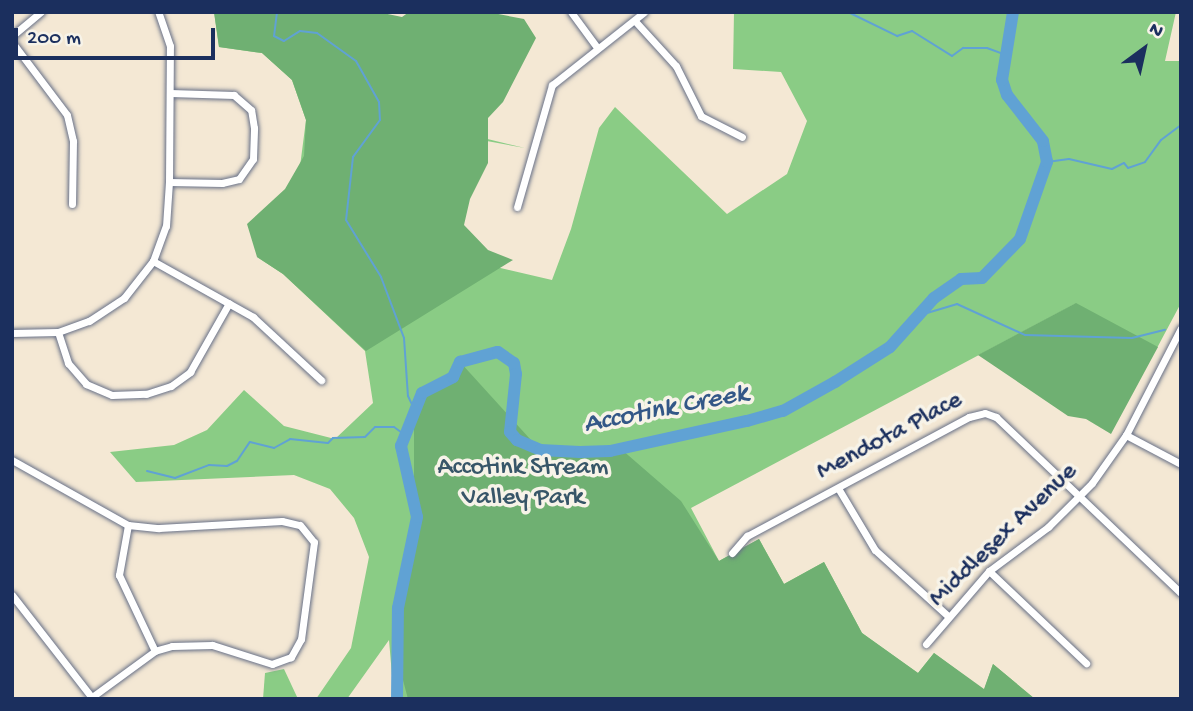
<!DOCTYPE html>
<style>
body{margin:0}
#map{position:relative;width:1193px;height:711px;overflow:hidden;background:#f4e8d4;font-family:"Gochi Hand",sans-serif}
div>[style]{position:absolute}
.green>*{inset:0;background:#8acc85}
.forest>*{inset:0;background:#6fb072}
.stream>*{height:2px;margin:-1px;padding:0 1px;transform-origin:1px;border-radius:1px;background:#60a2d4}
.river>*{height:12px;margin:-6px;padding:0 6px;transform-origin:6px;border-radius:6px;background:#60a2d4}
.roads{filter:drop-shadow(0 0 2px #677087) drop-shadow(0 0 2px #677087)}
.minor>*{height:7px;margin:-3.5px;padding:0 3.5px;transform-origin:3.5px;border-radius:3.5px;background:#fff}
span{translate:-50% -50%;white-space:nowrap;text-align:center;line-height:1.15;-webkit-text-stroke:7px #f7f3e8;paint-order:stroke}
.street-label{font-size:26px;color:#1b2f5e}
.park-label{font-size:26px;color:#375668}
.water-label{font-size:28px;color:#335787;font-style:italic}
.frame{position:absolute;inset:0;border:14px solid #1b2f5e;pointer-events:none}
.north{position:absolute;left:1109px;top:14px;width:70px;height:70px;-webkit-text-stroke:5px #f7f3e8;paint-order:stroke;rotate:33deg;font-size:19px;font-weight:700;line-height:28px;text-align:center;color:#1b2f5e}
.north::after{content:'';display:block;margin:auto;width:24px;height:32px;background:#1b2f5e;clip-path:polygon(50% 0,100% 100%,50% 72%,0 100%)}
.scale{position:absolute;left:14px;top:28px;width:201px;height:32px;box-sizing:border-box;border:4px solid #1b2f5e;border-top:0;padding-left:9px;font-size:21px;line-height:24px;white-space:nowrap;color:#1b2f5e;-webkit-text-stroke:5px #f7f3e8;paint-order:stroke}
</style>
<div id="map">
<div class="green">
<div style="clip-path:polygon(214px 12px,467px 134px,525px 148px,465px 137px,439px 233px,492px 266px,552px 280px,571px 229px,599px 128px,615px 107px,727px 214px,787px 174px,807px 121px,781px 72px,733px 69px,734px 12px,1176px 12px,1165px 61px,1181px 61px,1181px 303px,1157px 348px,1075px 304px,691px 508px,719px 561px,759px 539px,784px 584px,824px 562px,862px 633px,918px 673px,934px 653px,984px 690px,993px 664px,1035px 699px,394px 699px,389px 640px,347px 699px,316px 699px,351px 648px,369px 557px,354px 518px,330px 489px,294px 475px,136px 482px,110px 452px,174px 445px,207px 430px,244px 390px,284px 426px,335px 439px,373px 403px,365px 351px,283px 274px,257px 257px,294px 213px,306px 120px,292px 80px,262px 53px,219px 47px)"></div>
<div style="clip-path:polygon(284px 669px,298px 699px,263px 699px,265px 673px)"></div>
</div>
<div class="forest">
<div style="clip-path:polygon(214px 12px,378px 12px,402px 17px,409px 12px,488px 12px,524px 19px,536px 38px,503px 102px,488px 118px,488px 163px,470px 199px,464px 225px,488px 250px,513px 260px,366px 351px,283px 274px,257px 257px,247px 224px,285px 189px,304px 156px,306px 120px,292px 80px,262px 53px,219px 47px)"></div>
<div style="clip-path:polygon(1076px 303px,1158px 347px,1111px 434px,1086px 419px,1068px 416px,978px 355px)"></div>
<div style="clip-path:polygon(460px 362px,540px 450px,621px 449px,681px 501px,719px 561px,759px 539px,784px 584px,824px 562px,862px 633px,918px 673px,934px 653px,984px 689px,993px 664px,1035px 699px,408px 699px,396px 654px,414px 506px,414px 409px)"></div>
</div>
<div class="stream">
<div style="left:277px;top:12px;width:24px;rotate:97deg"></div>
<div style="left:274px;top:36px;width:11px;rotate:27deg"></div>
<div style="left:284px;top:41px;width:19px;rotate:-32deg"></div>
<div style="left:300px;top:31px;width:17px;rotate:7deg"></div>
<div style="left:317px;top:33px;width:48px;rotate:35.7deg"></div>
<div style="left:356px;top:61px;width:47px;rotate:60.7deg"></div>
<div style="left:379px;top:102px;width:18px;rotate:87deg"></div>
<div style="left:380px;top:120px;width:46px;rotate:126.1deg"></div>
<div style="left:353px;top:157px;width:63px;rotate:96.3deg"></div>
<div style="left:346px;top:220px;width:67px;rotate:58.4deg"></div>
<div style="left:381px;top:277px;width:65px;rotate:69.3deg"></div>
<div style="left:404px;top:338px;width:58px;rotate:86.1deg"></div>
<div style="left:408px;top:396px;width:14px;rotate:65deg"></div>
<div style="left:848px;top:12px;width:55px;rotate:26.1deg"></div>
<div style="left:897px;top:36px;width:16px;rotate:-18deg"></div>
<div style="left:912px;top:31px;width:47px;rotate:32deg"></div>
<div style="left:952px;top:56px;width:14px;rotate:-36deg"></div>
<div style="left:963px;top:48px;width:24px"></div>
<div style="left:987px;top:48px;width:20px;rotate:20deg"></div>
<div style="left:1047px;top:162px;width:22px;rotate:-8deg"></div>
<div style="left:1069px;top:159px;width:44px;rotate:13.1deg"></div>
<div style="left:1112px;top:169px;width:13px;rotate:-27deg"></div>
<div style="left:1124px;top:163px;width:6px;rotate:51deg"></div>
<div style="left:1128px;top:168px;width:18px;rotate:-19deg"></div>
<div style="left:1145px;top:162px;width:27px;rotate:-54deg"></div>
<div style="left:1161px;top:140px;width:25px;rotate:-37deg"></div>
<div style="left:917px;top:316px;width:42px;rotate:-16.7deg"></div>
<div style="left:957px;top:304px;width:75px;rotate:24.5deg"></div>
<div style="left:1025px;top:335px;width:107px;rotate:1.6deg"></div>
<div style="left:1132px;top:338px;width:34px;rotate:-14deg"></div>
<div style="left:147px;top:471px;width:29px;rotate:14deg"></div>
<div style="left:175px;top:478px;width:36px;rotate:-21deg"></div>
<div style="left:209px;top:465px;width:18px;rotate:3deg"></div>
<div style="left:227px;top:466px;width:11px;rotate:-27deg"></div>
<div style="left:237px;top:461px;width:23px;rotate:-56deg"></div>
<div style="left:250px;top:442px;width:25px;rotate:14deg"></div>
<div style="left:274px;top:448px;width:18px;rotate:-29deg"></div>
<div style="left:290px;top:439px;width:38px;rotate:6deg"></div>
<div style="left:328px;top:443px;width:7px;rotate:-45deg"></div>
<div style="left:333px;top:438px;width:32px;rotate:-2deg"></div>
<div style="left:365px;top:437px;width:14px;rotate:-45deg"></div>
<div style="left:375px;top:427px;width:19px"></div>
<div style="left:394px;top:427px;width:14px;rotate:36deg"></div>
</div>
<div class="river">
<div style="left:397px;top:699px;width:91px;rotate:-89.4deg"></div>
<div style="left:398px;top:608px;width:93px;rotate:-78.2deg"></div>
<div style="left:417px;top:517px;width:73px;rotate:-102.7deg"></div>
<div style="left:401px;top:446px;width:57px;rotate:-68.4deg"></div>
<div style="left:422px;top:393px;width:35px;rotate:-27deg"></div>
<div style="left:453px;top:377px;width:17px;rotate:-65deg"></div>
<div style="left:460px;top:362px;width:39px;rotate:-15deg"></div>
<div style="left:498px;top:352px;width:19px;rotate:35deg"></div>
<div style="left:514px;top:363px;width:11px;rotate:80deg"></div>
<div style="left:516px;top:374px;width:58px;rotate:95.9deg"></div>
<div style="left:510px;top:432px;width:11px;rotate:49deg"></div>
<div style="left:517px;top:440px;width:25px;rotate:23deg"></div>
<div style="left:540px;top:450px;width:40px;rotate:2.9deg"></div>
<div style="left:580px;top:452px;width:30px;rotate:-2deg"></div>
<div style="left:610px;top:451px;width:140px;rotate:-12.4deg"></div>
<div style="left:747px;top:421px;width:37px;rotate:-16deg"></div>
<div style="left:783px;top:411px;width:60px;rotate:-29.1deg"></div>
<div style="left:835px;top:382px;width:65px;rotate:-32.5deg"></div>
<div style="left:890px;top:347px;width:66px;rotate:-48.1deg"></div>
<div style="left:934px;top:298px;width:33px;rotate:-35deg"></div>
<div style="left:961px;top:279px;width:21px;rotate:-3deg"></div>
<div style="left:982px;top:278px;width:54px;rotate:-45.7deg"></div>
<div style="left:1020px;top:239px;width:82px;rotate:-70.7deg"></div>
<div style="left:1047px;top:162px;width:21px;rotate:-101deg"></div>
<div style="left:1043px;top:141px;width:58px;rotate:-128deg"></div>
<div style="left:1007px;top:95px;width:16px;rotate:-108deg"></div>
<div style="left:1002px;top:80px;width:69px;rotate:-80.8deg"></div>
</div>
<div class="roads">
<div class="minor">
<div style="left:571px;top:12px;width:42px;rotate:53.7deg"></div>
<div style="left:635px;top:21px;width:61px;rotate:47.7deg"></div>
<div style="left:676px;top:66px;width:56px;rotate:63.4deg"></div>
<div style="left:701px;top:116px;width:46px;rotate:27.1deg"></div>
<div style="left:12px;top:36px;width:38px;rotate:-40deg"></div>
<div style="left:12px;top:42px;width:91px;rotate:53deg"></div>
<div style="left:67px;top:115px;width:27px;rotate:77deg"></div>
<div style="left:73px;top:141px;width:63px;rotate:90.9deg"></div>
<div style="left:169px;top:182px;width:53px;rotate:1.1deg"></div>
<div style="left:222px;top:183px;width:17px;rotate:-13deg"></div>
<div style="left:239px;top:179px;width:24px;rotate:-55deg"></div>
<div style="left:253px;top:159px;width:31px;rotate:-88deg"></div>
<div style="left:254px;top:128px;width:18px;rotate:-99deg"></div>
<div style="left:251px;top:110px;width:23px;rotate:-139deg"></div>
<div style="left:234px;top:95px;width:64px;rotate:-178.2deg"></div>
<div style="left:517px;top:207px;width:127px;rotate:-74deg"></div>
<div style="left:552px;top:85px;width:117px;rotate:-38.4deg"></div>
<div style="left:153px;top:261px;width:115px;rotate:29.2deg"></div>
<div style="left:253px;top:317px;width:93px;rotate:42.8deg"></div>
<div style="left:58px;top:332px;width:33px;rotate:72deg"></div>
<div style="left:68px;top:363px;width:28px;rotate:49deg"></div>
<div style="left:86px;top:384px;width:28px;rotate:23deg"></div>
<div style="left:112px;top:395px;width:34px;rotate:-2deg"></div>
<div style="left:146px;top:394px;width:26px;rotate:-18deg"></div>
<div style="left:171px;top:386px;width:24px;rotate:-36deg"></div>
<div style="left:190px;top:372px;width:79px;rotate:-60.5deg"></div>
<div style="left:12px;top:333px;width:46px;rotate:-1.2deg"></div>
<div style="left:58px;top:332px;width:33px;rotate:-20deg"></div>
<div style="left:89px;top:321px;width:42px;rotate:-33.3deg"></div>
<div style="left:124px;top:298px;width:47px;rotate:-51.9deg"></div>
<div style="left:153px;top:261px;width:37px;rotate:-70deg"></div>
<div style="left:166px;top:226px;width:44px;rotate:-86.1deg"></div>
<div style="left:169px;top:182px;width:136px;rotate:-89.6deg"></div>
<div style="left:170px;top:46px;width:36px;rotate:-109deg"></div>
<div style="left:1126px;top:435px;width:62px;rotate:27.8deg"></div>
<div style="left:12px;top:460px;width:133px;rotate:29.3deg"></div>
<div style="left:128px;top:525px;width:31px;rotate:6deg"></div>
<div style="left:159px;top:528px;width:123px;rotate:-3.3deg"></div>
<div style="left:282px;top:521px;width:18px;rotate:13deg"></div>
<div style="left:300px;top:525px;width:22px;rotate:51deg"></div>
<div style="left:314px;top:542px;width:98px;rotate:97.6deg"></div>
<div style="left:301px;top:639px;width:21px;rotate:119deg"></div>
<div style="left:291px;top:657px;width:20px;rotate:160deg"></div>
<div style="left:272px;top:664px;width:63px;rotate:-162.4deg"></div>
<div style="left:212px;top:645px;width:40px;rotate:178.6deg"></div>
<div style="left:172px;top:646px;width:18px;rotate:164deg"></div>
<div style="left:155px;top:651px;width:78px;rotate:143.9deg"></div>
<div style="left:838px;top:488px;width:72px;rotate:59.2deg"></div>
<div style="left:875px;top:550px;width:97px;rotate:42.1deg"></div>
<div style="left:128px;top:525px;width:51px;rotate:100.2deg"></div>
<div style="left:119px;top:575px;width:84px;rotate:64.7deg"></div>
<div style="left:732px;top:553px;width:23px;rotate:-49deg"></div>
<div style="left:747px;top:536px;width:252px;rotate:-28.2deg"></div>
<div style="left:969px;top:417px;width:16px;rotate:-14deg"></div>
<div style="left:985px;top:413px;width:12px;rotate:20deg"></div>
<div style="left:996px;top:417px;width:255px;rotate:43.6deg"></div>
<div style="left:989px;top:571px;width:134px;rotate:43.5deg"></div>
<div style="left:12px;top:595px;width:132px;rotate:52.1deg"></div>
<div style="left:926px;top:644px;width:96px;rotate:-49.2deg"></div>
<div style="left:989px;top:571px;width:74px;rotate:-36.7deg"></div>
<div style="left:1048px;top:527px;width:62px;rotate:-45deg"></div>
<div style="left:1092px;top:483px;width:59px;rotate:-54.7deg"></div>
<div style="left:1126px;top:435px;width:120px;rotate:-62.8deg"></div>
</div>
</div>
<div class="street-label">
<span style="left:890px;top:437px;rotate:-28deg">Mendota Place</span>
<span style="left:1004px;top:536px;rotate:-44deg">Middlesex Avenue</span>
</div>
<div class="park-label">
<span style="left:523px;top:484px">Accotink Stream<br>Valley Park</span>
</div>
<div class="water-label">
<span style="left:666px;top:410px;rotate:-11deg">Accotink Creek</span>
</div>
<div class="frame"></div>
<div class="north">N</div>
<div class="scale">200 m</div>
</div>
